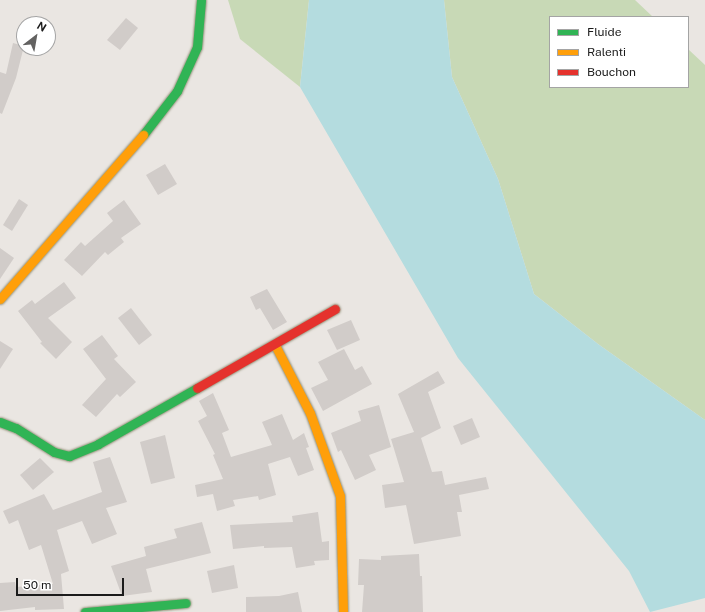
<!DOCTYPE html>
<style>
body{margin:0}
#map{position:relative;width:705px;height:612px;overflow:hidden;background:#eae6e2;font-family:"Public Sans",sans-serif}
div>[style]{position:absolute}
.forest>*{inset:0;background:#c8d9b6}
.water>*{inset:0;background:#b4dcdf}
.building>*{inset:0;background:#d1ccc9}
.roads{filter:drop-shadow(0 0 1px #94927a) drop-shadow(0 0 1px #94927a)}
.fast>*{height:9px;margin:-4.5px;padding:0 4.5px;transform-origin:4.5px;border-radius:4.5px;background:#30b455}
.slow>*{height:9px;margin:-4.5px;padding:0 4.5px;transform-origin:4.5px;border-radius:4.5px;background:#ff9f0a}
.jam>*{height:9px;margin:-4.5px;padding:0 4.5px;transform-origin:4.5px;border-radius:4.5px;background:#e5322d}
span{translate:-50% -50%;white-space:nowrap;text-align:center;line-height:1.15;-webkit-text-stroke:3px #fff;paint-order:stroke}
.legend{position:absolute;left:549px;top:16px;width:140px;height:72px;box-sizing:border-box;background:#fff;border:1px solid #a4a4a4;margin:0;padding:5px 7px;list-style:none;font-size:12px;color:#1b1b1b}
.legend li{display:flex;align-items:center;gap:8px;height:20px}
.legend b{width:20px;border:1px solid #a4a4a4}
.north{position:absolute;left:16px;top:16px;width:40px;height:40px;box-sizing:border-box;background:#fff;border:1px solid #a4a4a4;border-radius:50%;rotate:31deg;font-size:11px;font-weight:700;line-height:16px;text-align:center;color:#1b1b1b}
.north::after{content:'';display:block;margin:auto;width:14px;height:18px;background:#636261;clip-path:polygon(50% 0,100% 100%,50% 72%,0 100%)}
.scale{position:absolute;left:16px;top:578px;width:108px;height:18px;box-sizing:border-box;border:2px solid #1b1b1b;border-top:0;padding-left:5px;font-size:12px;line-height:14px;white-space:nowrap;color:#1b1b1b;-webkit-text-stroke:3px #fff;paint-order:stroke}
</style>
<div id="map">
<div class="forest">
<div style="clip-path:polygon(228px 0,309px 0,300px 87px,240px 39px)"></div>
<div style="clip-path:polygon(444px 0,635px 0,653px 17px,550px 17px,550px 87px,688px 87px,688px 49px,705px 65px,705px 420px,598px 344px,534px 294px,498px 179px,452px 77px)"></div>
</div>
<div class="water">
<div style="clip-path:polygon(309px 0,444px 0,452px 77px,498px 179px,534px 294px,598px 344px,705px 420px,705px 598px,650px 612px,629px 571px,458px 358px,300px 87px)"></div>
</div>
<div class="building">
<div style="clip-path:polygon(126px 18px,138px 28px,120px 50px,107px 40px)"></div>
<div style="clip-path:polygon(13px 43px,24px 46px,16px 78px,2px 114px,0 113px,0 72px,6px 74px)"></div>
<div style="clip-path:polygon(165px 164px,177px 184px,158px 195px,146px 175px)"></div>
<div style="clip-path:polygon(19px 199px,28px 205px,12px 231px,3px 225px)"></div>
<div style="clip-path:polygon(124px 200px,141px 224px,121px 238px,124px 242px,108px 255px,105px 252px,82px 276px,64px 260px,81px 242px,85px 246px,113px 221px,107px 213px)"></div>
<div style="clip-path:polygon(0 248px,14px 258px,0 279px)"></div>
<div style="clip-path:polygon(64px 282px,76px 298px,48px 318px,72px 342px,56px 359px,40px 343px,42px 342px,18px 311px,32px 300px,35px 304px)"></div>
<div style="clip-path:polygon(267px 289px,287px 322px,273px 330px,260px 308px,256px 310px,250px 297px)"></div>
<div style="clip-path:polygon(131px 308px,152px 335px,139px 345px,118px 318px)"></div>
<div style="clip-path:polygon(351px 320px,360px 340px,337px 350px,327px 330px)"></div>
<div style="clip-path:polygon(102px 335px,118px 356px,114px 359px,136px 382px,120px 397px,117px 394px,96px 417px,82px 405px,106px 379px,83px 349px)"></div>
<div style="clip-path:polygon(0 341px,13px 349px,0 369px)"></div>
<div style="clip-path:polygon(344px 349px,355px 370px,362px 366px,372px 384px,323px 411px,311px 388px,328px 380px,318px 362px)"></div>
<div style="clip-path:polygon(438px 371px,445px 383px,428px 392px,441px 428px,421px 438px,432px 472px,442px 471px,445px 485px,486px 477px,489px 489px,459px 495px,462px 512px,457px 512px,461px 536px,414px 544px,406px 505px,385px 508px,382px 485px,404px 482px,391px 439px,414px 432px,398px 394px)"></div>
<div style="clip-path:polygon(213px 393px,229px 430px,222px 433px,231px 457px,272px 445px,262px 422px,282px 414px,293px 440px,304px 433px,309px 447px,306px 448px,314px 470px,298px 476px,290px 457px,268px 464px,276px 495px,259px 500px,258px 496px,233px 500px,235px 506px,217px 511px,213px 494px,197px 497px,195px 485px,223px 479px,213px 455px,215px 454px,198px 421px,207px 416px,199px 401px)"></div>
<div style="clip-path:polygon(379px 405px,391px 447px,369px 455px,376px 470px,355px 480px,341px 450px,338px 452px,331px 433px,361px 421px,358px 411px)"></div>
<div style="clip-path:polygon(472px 418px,480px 437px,461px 445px,453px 426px)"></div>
<div style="clip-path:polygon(165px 435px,175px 478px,151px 484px,140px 442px)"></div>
<div style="clip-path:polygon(110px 457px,127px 502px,106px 508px,117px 534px,92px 544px,82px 521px,57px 530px,69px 571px,61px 574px,64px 609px,35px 610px,35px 607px,0 611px,0 583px,15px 582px,16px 587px,53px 584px,41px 545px,29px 550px,18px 520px,9px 524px,3px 511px,44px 494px,53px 510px,102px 492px,93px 462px)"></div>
<div style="clip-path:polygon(40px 458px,54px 472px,33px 490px,20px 475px)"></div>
<div style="clip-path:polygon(318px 512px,322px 542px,329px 541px,329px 560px,314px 561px,315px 565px,296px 568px,292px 547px,264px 548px,264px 546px,233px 549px,230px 525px,293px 522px,292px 516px)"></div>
<div style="clip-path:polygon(202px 522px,211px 553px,146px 569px,152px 592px,122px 596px,111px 566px,146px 556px,144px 547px,177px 538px,174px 529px)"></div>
<div style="clip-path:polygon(419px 554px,420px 576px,422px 576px,423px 612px,362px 612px,364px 585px,358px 585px,359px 559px,381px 560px,381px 556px)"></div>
<div style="clip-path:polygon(234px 565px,238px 588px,212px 593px,207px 571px)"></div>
<div style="clip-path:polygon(298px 592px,302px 612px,246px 612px,246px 597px,279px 596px)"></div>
</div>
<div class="roads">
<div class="fast">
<div style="left:143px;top:135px;width:56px;rotate:-52.3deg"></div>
<div style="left:177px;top:91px;width:48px;rotate:-65.6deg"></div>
<div style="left:197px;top:47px;width:47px;rotate:-85.1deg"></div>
<div style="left:0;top:422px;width:17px;rotate:21deg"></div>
<div style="left:16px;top:428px;width:45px;rotate:32.3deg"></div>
<div style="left:54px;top:452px;width:16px;rotate:15deg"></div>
<div style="left:69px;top:456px;width:31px;rotate:-22deg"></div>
<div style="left:98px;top:444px;width:114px;rotate:-29.5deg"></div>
<div style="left:85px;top:612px;width:101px;rotate:-5.1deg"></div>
</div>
<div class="slow">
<div style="left:0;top:299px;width:218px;rotate:-48.9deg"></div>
<div style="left:275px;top:345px;width:76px;rotate:62.8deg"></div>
<div style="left:310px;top:413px;width:88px;rotate:70.1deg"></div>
<div style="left:340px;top:496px;width:116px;rotate:88.5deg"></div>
</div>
<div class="jam">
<div style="left:197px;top:388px;width:159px;rotate:-29.8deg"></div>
</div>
</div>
<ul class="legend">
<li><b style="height:5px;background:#30b455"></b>Fluide</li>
<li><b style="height:5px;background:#ff9f0a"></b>Ralenti</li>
<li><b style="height:5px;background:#e5322d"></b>Bouchon</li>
</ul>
<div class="north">N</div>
<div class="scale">50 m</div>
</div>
